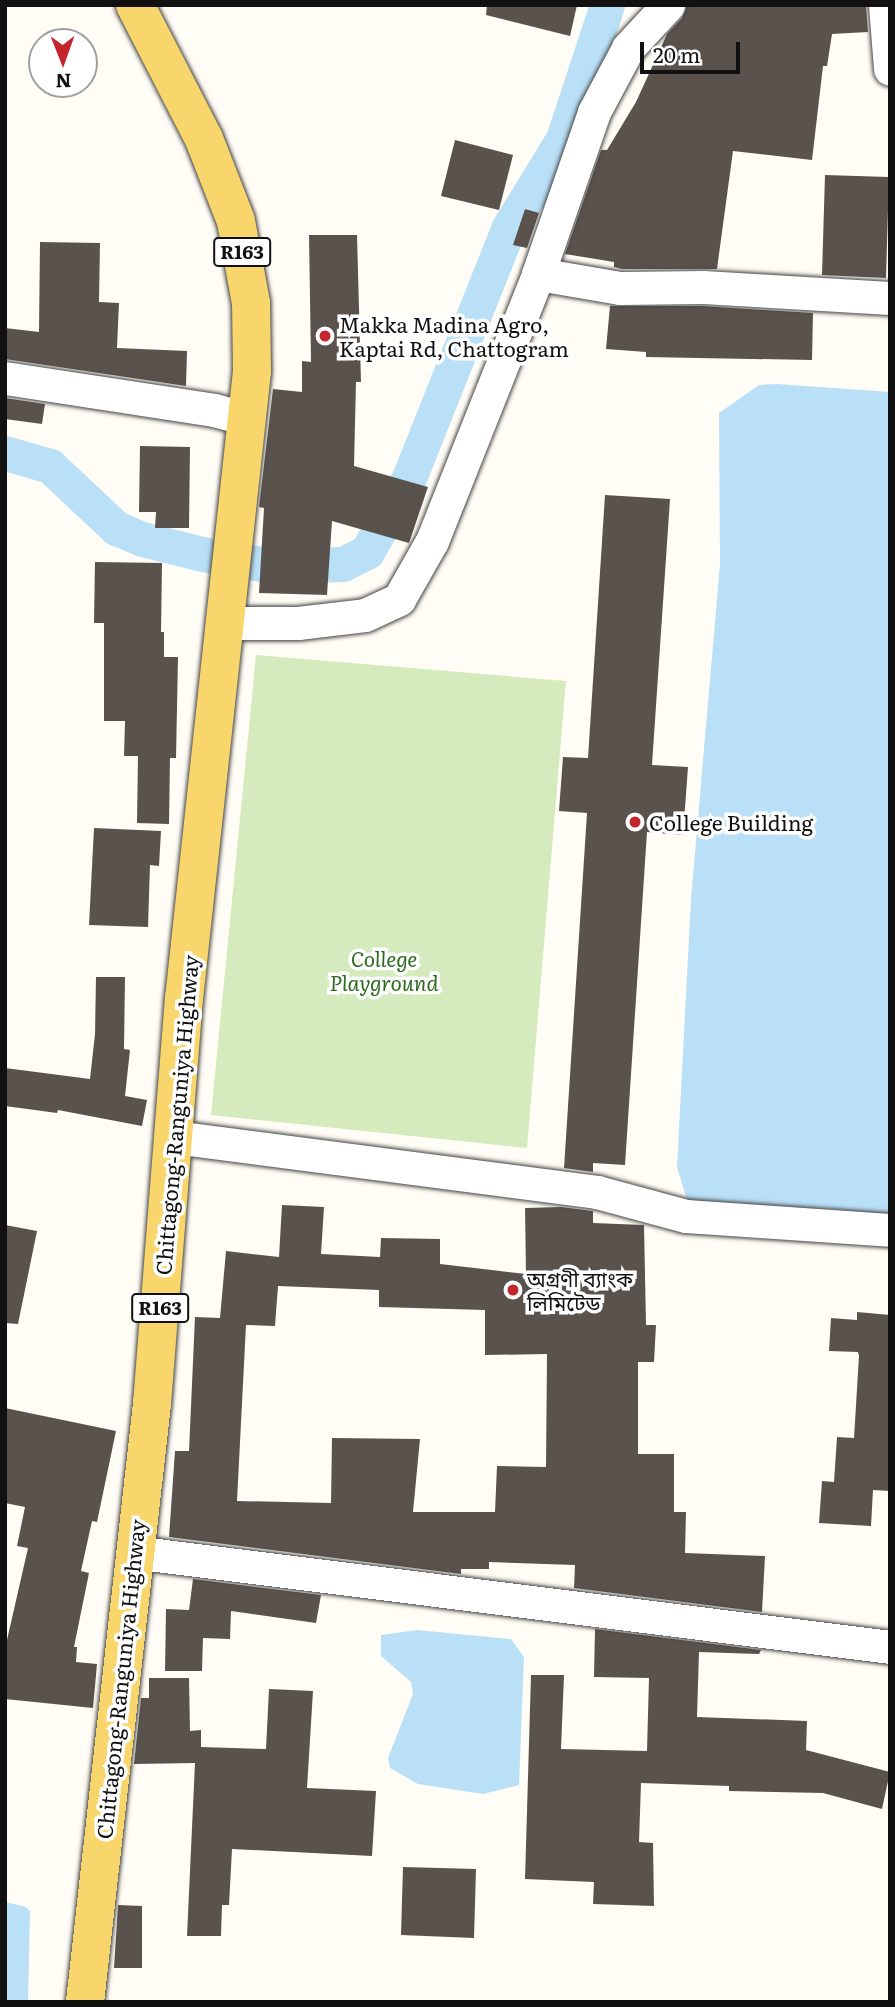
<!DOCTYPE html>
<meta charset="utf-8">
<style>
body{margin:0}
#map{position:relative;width:895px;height:2007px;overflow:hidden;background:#fffdf5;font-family:Literata,"Noto Sans Bengali",serif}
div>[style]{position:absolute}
.green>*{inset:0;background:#d5ebbd}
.water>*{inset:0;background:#b9e0f7}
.canal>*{height:35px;margin:-17.5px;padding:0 17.5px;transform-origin:17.5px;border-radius:17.5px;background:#b9e0f7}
.building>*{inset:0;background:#5a524d}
.roads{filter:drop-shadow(0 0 2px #444) drop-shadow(0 0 2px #444)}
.minor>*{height:33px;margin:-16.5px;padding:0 16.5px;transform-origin:16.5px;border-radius:16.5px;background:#fff}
.primary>*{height:38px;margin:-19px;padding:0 19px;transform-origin:19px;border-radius:19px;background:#f9d66b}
.dots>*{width:19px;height:19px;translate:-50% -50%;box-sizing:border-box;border:4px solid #fff;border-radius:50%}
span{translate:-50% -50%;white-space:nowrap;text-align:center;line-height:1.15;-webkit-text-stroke:7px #fff;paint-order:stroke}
.shield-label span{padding:2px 5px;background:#fff;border:2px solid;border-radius:5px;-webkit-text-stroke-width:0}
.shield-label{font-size:19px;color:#111;font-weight:700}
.poi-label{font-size:21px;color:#111}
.left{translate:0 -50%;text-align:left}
.park-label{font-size:21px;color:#2f6b1f;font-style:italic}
.street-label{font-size:21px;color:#111}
.frame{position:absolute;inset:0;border:7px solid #111;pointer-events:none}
.north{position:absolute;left:28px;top:28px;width:70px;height:70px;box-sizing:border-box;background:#fff;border:2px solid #a0a0a0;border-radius:50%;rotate:179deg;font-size:19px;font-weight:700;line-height:28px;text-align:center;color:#111}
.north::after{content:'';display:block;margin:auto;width:24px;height:32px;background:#c4262e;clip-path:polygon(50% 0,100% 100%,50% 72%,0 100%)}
.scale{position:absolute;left:640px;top:42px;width:100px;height:32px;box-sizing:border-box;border:4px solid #111;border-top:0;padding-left:9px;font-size:21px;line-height:24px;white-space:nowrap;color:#111;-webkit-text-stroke:5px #fff;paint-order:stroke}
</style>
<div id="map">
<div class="green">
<div style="clip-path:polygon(256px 655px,566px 681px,527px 1148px,211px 1115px)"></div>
</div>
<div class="water">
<div style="clip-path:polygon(777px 384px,890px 392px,890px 1220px,687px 1200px,677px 1167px,691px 899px,720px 564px,719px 413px,759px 385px)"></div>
<div style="clip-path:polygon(417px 1630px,511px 1639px,524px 1657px,519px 1785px,483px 1794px,418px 1784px,390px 1768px,388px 1758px,413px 1694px,411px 1682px,381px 1656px,381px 1635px)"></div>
<div style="clip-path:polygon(5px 1902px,26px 1907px,30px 1911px,28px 2002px,5px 2002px)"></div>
</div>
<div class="canal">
<div style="left:5px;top:453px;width:47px;rotate:16.1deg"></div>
<div style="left:50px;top:466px;width:91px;rotate:43.2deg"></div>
<div style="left:116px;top:528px;width:28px;rotate:23deg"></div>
<div style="left:142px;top:539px;width:62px;rotate:14deg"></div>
<div style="left:202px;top:554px;width:72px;rotate:9.6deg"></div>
<div style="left:273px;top:566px;width:70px;rotate:-1.6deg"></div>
<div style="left:343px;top:564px;width:27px;rotate:-27deg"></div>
<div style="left:367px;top:552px;width:85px;rotate:-60.4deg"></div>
<div style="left:409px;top:478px;width:270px;rotate:-68.3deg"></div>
<div style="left:509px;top:227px;width:103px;rotate:-58.5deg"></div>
<div style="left:563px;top:139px;width:141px;rotate:-71.8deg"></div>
</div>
<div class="building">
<div style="clip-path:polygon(487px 5px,577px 5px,570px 36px,486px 15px)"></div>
<div style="clip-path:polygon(687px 5px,866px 5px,868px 32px,832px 34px,827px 66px,823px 66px,812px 160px,733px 151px,717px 269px,622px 269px,614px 267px,614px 262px,565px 254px,601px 150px,607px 150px,636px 102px,667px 34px,682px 18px)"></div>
<div style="clip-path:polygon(455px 140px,513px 155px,499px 210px,441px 196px)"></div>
<div style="clip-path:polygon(825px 175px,889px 177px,886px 278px,822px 275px)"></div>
<div style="clip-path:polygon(525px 209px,539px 213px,527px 248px,513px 245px)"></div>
<div style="clip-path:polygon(309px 235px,357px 235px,361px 382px,356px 382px,354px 466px,428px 487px,409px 543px,332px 521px,327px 595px,259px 593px,264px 508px,259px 507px,273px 389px,302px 392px,302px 361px,311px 362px)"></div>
<div style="clip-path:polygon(40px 242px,100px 243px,99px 302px,119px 303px,117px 348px,187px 351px,186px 386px,5px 359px,5px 328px,39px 332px)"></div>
<div style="clip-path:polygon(610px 306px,703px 306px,813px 313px,812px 360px,646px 357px,646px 352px,606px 349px)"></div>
<div style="clip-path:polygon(5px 398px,45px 404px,42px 424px,5px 419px)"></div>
<div style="clip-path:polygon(140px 446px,190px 447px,189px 528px,155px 528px,156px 512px,139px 512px)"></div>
<div style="clip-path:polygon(605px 495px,670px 499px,652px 765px,688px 767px,683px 835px,647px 832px,625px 1165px,593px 1163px,593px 1172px,564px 1168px,587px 813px,559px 811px,563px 757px,588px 758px)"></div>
<div style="clip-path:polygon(95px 562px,162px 563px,161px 632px,164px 632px,164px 657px,178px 657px,176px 758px,170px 758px,169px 824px,137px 823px,138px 756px,124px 756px,125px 721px,104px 721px,104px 623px,94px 623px)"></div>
<div style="clip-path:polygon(94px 828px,161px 831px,159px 866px,150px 865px,148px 927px,89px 925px)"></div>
<div style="clip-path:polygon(96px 977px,125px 977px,124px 1049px,130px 1050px,125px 1096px,147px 1100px,142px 1126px,58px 1110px,57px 1113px,5px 1106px,5px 1068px,90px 1079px,95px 1034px)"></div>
<div style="clip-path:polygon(evenodd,282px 1205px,324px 1207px,321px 1254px,380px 1257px,381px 1238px,440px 1239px,440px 1264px,526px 1274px,525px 1208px,561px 1207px,593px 1211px,593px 1223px,644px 1225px,646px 1325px,656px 1325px,654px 1362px,638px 1362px,638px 1454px,674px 1454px,674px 1512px,686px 1512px,685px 1553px,765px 1556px,762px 1612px,574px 1588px,575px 1565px,489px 1562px,489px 1569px,461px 1569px,461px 1574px,169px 1537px,175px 1451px,189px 1451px,195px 1317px,220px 1318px,226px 1251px,279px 1257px,282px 1205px,278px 1286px,379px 1290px,379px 1307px,485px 1310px,485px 1355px,547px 1354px,546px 1467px,497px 1466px,495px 1512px,413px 1512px,420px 1439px,332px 1438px,331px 1503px,237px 1501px,246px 1325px,275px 1326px,278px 1286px)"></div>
<div style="clip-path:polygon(5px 1225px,37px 1231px,18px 1324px,5px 1323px)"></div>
<div style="clip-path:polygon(857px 1312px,890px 1315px,890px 1491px,873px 1490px,871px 1526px,819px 1523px,822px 1481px,834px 1482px,837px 1437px,854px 1438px,859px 1356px,858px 1352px,829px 1351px,831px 1318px,857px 1320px)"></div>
<div style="clip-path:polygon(5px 1408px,116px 1431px,97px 1522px,92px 1521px,81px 1571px,89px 1573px,74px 1647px,77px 1647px,76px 1662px,97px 1664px,93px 1708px,5px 1699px,7px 1640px,28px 1548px,17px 1546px,25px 1507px,5px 1503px)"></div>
<div style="clip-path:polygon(193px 1579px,321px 1595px,316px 1623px,231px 1611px,230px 1639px,203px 1638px,202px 1671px,165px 1671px,166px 1609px,189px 1610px)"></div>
<div style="clip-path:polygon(595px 1629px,761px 1650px,759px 1654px,699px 1652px,697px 1717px,807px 1721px,806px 1750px,890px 1772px,882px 1809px,823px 1793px,729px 1791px,729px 1786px,641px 1783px,639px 1842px,653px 1843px,654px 1906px,593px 1904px,594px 1882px,525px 1879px,531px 1675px,564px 1675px,561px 1749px,647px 1751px,649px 1678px,594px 1677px)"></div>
<div style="clip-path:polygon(149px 1678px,189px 1678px,190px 1731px,201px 1730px,201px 1747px,266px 1749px,269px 1689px,313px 1691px,307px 1788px,376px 1791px,372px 1856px,232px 1849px,229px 1905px,222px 1905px,221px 1936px,187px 1936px,195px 1763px,134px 1764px,141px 1698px,149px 1698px)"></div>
<div style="clip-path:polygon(403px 1867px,476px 1869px,474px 1938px,401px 1935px)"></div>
<div style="clip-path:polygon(118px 1905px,142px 1906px,142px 1968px,114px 1968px)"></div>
</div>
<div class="roads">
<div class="minor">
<div style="left:885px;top:5px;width:64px;rotate:85.5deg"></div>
<div style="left:538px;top:274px;width:83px;rotate:9.7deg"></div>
<div style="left:620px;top:288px;width:83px;rotate:-0.7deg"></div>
<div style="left:703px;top:287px;width:187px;rotate:3.4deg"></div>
<div style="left:5px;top:378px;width:211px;rotate:8.7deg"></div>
<div style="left:214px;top:410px;width:35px;rotate:15deg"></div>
<div style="left:226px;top:623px;width:72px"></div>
<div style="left:298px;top:623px;width:67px;rotate:-6.8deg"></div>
<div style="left:365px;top:615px;width:38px;rotate:-25deg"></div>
<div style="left:399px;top:599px;width:67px;rotate:-60.4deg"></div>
<div style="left:432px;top:541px;width:287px;rotate:-68.3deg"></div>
<div style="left:538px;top:274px;width:171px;rotate:-70.9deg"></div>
<div style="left:594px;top:112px;width:72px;rotate:-62deg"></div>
<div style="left:628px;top:48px;width:59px;rotate:-47.1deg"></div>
<div style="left:174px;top:1137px;width:427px;rotate:7.4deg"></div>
<div style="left:597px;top:1192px;width:92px;rotate:15.1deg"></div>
<div style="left:686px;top:1216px;width:204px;rotate:3.9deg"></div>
<div style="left:133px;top:1552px;width:763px;rotate:7.15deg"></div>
</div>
<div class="primary">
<div style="left:85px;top:2002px;width:602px;rotate:-83.61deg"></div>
<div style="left:152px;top:1404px;width:406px;rotate:-85.5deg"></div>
<div style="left:184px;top:999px;width:632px;rotate:-83.82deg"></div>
<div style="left:252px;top:371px;width:68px;rotate:-90.8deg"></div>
<div style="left:251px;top:303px;width:83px;rotate:-100.4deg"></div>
<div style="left:236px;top:221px;width:88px;rotate:-111.3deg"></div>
<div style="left:204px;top:139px;width:151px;rotate:-117.2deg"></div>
</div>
</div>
<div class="dots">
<div style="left:325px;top:336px;background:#c4262e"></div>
<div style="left:635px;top:822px;background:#c4262e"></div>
<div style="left:513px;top:1290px;background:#c4262e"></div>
</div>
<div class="shield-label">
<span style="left:242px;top:252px">R163</span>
<span style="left:160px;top:1308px">R163</span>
</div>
<div class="poi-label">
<span class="left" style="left:339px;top:336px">Makka Madina Agro,<br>Kaptai Rd, Chattogram</span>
<span class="left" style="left:649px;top:822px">College Building</span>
<span class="left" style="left:527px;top:1290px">অগ্রণী ব্যাংক<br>লিমিটেড</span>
</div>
<div class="park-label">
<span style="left:384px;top:970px">College<br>Playground</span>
</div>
<div class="street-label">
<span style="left:176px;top:1115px;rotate:-85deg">Chittagong-Ranguniya Highway</span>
<span style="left:120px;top:1679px;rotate:-84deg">Chittagong-Ranguniya Highway</span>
</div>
<div class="frame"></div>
<div class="north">N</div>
<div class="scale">20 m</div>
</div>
